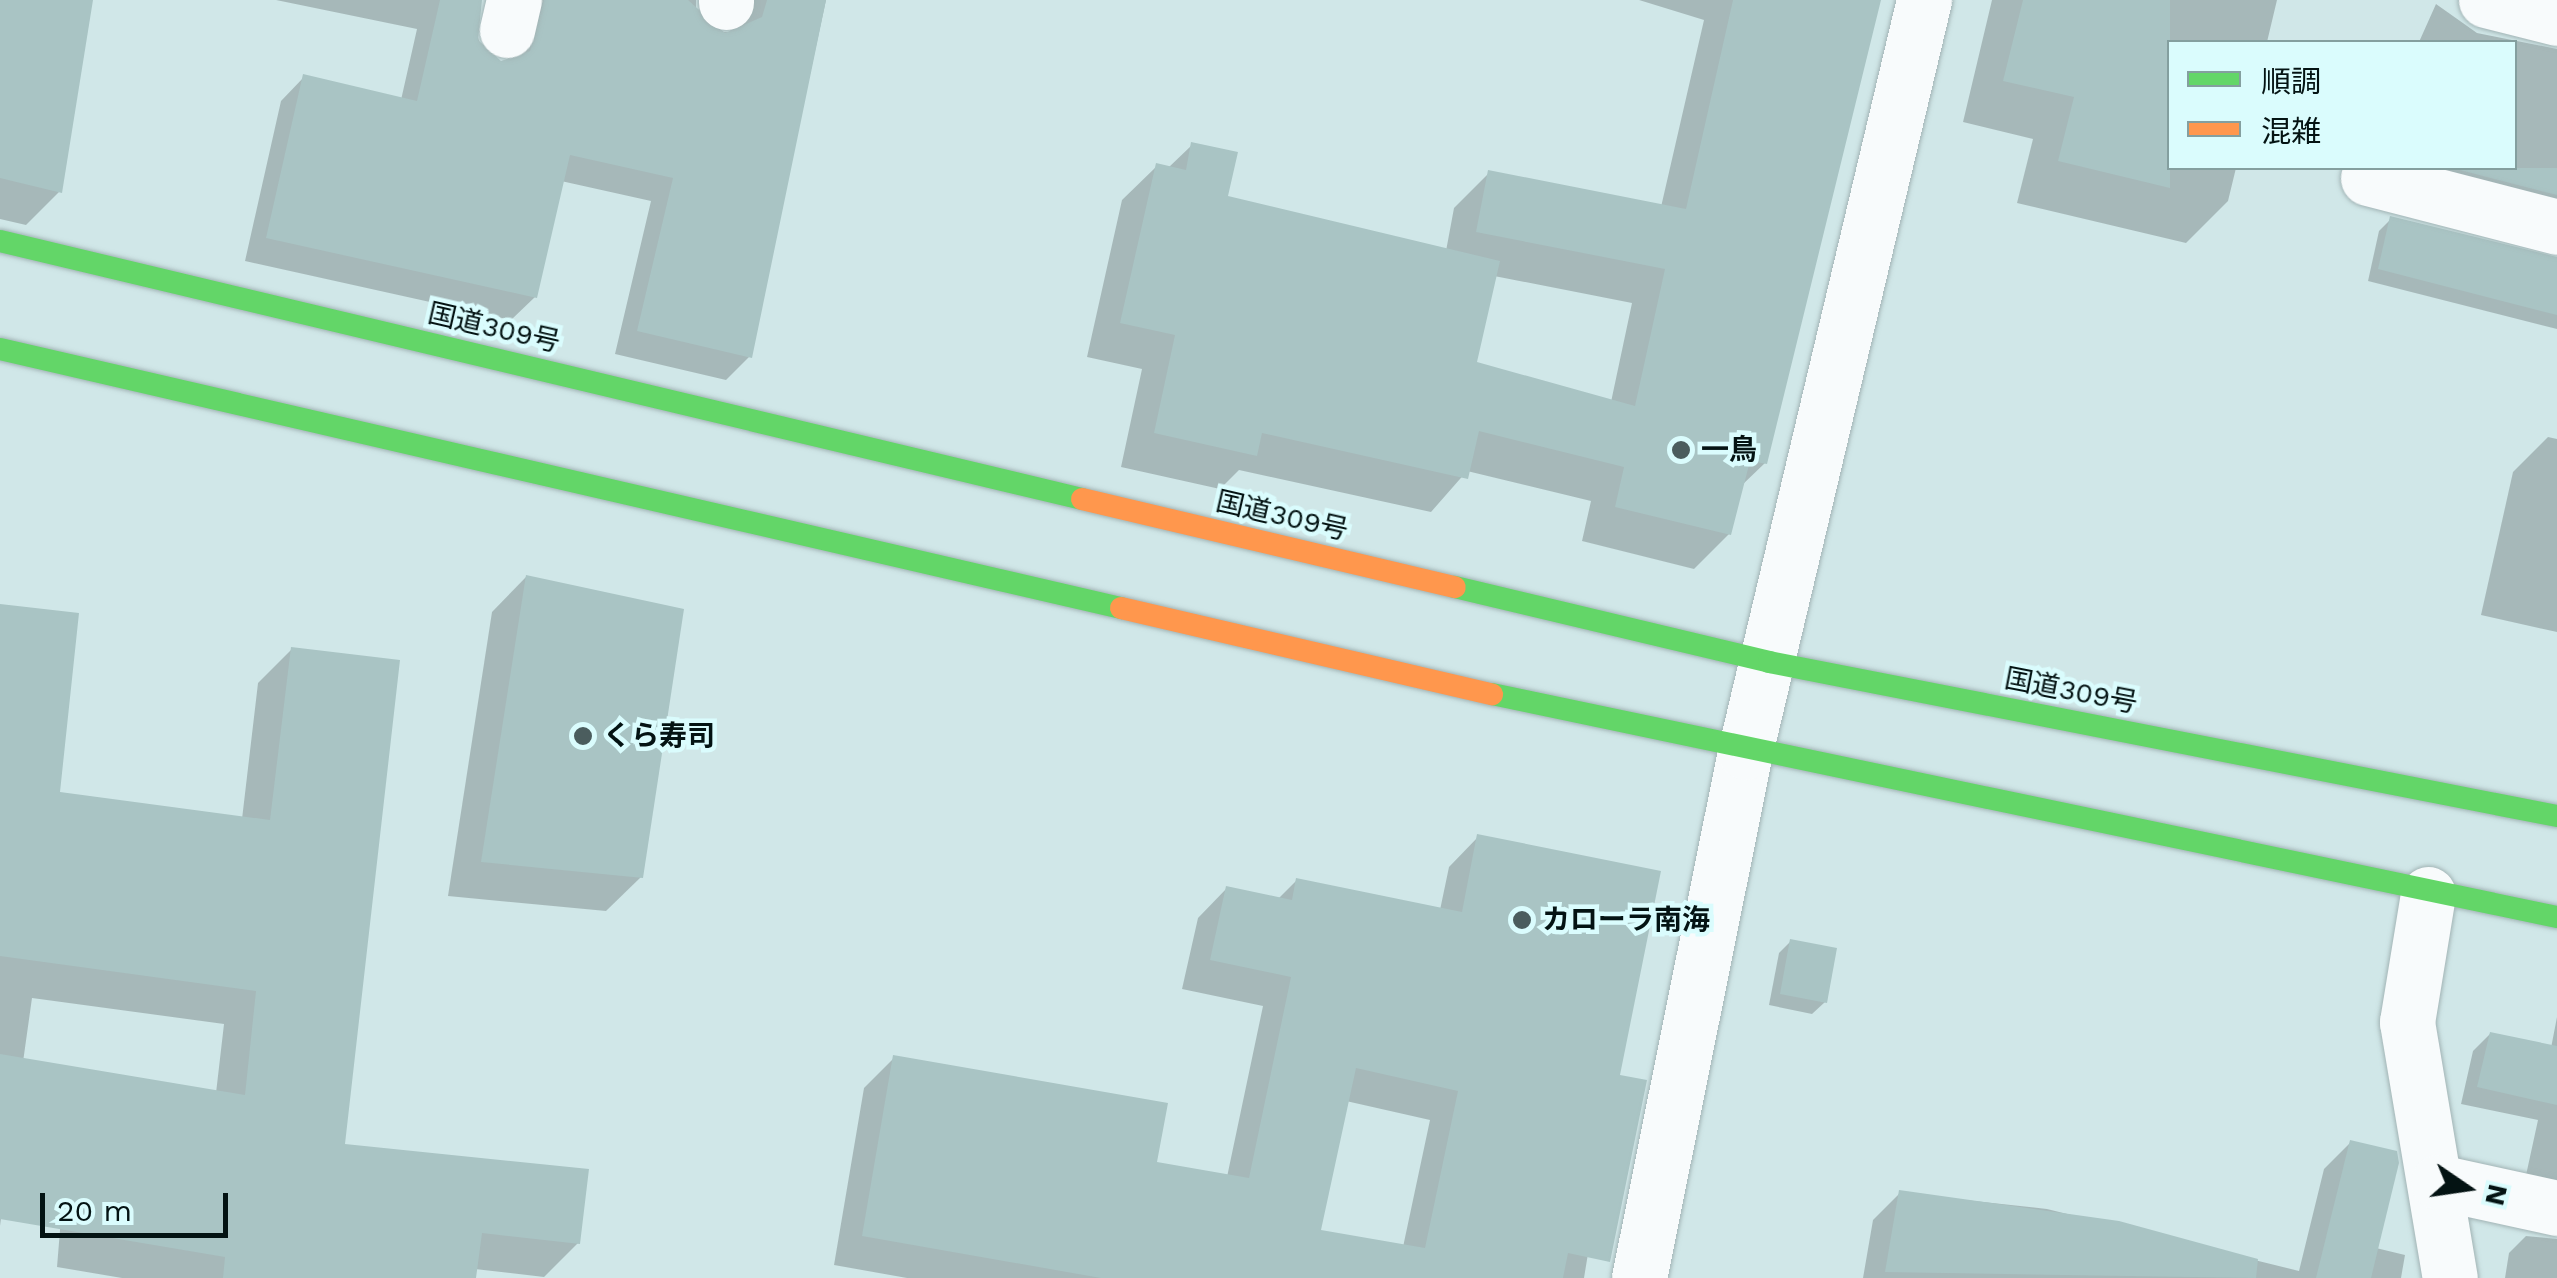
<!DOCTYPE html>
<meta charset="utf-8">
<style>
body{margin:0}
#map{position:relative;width:2557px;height:1278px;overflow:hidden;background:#d0e7e8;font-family:"Work Sans","Noto Sans JP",sans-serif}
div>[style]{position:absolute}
.shadow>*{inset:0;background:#0003}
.building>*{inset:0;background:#a9c4c4}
.roads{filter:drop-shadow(0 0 2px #a2b4b5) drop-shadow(0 0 2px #a2b4b5)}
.street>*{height:55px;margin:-27.5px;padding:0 27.5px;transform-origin:27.5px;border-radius:27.5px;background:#f8fbfc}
.fast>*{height:22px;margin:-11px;padding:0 11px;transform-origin:11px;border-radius:11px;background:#63d668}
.slow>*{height:22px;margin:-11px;padding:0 11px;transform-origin:11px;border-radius:11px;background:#ff974d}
.dots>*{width:28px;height:28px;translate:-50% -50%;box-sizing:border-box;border:5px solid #dafcfd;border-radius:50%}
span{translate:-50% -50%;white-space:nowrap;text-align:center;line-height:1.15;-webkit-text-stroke:9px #dafcfd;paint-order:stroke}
.street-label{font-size:28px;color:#041313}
.poi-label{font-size:28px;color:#041313;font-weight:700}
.left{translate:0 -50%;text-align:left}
.legend{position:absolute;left:2167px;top:40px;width:350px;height:130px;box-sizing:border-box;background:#dafcfd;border:2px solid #849f9f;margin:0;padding:12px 18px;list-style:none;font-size:30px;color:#041313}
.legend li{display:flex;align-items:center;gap:20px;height:50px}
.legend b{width:50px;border:2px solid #849f9f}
.north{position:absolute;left:2417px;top:1138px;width:100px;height:100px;-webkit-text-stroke:8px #dafcfd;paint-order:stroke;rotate:103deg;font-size:28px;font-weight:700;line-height:40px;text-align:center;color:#041313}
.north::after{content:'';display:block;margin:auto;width:35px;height:45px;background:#041313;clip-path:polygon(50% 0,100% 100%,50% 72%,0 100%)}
.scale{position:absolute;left:40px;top:1193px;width:188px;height:45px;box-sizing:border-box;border:5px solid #041313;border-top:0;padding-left:12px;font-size:30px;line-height:35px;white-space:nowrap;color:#041313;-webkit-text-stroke:8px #dafcfd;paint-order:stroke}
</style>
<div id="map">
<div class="shadow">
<div style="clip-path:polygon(0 0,90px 0,60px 191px,26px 225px,0 219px)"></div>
<div style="clip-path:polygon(276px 0,481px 0,474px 24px,483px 54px,501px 63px,513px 59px,522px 31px,512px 0,696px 0,696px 18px,710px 32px,731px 32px,722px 0,826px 0,749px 357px,726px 380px,615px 354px,651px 201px,561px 181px,535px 297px,511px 320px,245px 261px,281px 101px,304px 77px,401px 100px,417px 29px)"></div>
<div style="clip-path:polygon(evenodd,1639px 0,1876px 0,1765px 463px,1740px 487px,1729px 534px,1694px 569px,1582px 541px,1591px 501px,1467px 471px,1431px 512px,1239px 470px,1220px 489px,1121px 467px,1142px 369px,1087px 357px,1122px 200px,1157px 166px,1168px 168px,1192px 145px,1225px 197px,1446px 251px,1454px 208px,1489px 173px,1661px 207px,1704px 20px,1639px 0,1494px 276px,1632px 303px,1611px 402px,1474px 364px,1494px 276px)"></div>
<div style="clip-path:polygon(1992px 0,2277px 0,2267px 42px,2170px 42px,2170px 168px,2236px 168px,2228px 201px,2186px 243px,2017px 203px,2033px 139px,1963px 122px)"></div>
<div style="clip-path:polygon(2436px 4px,2477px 33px,2557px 49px,2557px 211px,2396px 168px,2514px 168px,2514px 42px,2419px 42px)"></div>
<div style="clip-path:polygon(2391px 219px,2557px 258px,2557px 329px,2368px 281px,2379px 231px)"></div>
<div style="clip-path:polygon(2548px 437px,2557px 439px,2557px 632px,2481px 615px,2513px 472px)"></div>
<div style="clip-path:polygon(526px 577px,641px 877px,606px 911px,448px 896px,492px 612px)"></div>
<div style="clip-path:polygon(0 606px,57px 794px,242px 819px,258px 683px,292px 649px,342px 1146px,578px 1243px,544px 1277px,475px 1269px,474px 1278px,122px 1278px,57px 1267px,70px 1107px,216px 1093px,224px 1024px,32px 998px,0 1226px)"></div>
<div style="clip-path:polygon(evenodd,1478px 837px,1617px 1077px,1584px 1278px,907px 1278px,834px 1265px,864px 1088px,894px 1058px,1154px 1164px,1227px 1177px,1263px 1006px,1182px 989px,1198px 918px,1227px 888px,1278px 899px,1297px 880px,1440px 910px,1449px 867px,1478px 837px,1346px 1101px,1430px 1120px,1403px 1247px,1318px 1232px,1346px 1101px)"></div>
<div style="clip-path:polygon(1791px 941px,1825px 1002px,1812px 1014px,1769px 1005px,1779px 953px)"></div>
<div style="clip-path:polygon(2557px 1017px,2557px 1200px,2523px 1189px,2538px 1120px,2461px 1104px,2473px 1051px,2490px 1034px,2551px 1048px)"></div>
<div style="clip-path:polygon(2351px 1142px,2376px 1248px,2405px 1255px,2401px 1278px,1863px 1278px,1873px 1220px,1900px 1193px,2047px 1209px,2299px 1271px,2324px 1169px)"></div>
<div style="clip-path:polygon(2526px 1236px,2557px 1239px,2557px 1278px,2505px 1278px,2509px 1253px)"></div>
</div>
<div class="building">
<div style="clip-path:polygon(0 0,93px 0,62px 193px,0 178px)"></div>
<div style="clip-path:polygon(440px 0,482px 0,478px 40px,501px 61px,530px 51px,544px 0,688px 0,725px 33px,762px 17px,767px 0,826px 0,752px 358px,637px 331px,673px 178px,570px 155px,537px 298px,266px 238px,303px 74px,417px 101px)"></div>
<div style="clip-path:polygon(1733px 0,1881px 0,1767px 464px,1750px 461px,1731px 535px,1615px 507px,1624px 467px,1479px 431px,1468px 479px,1262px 433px,1257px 456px,1154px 433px,1175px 335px,1120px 323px,1156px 163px,1186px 170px,1191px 142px,1238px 152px,1228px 196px,1500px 261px,1477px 362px,1635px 406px,1665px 269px,1476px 232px,1488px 170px,1686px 209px)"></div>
<div style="clip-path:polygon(2023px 0,2170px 0,2170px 188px,2058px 161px,2074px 97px,2003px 81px)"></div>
<div style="clip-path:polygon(2452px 168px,2557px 168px,2557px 195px)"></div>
<div style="clip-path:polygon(2390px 216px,2557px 257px,2557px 315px,2378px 269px)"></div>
<div style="clip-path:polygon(526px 575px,684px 609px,643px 878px,481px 862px)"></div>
<div style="clip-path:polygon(0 604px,79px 613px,60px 792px,270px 820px,291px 647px,400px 660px,345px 1144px,589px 1169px,580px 1244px,482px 1233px,476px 1278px,223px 1278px,225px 1257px,0 1219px,0 1054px,245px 1095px,256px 991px,0 956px)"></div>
<div style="clip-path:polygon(evenodd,1477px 834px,1661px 871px,1620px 1075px,1647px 1080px,1610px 1262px,1568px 1253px,1563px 1278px,1101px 1278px,862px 1236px,893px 1055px,1168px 1103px,1157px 1162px,1249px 1178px,1291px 977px,1210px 960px,1226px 886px,1292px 900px,1296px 878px,1462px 912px,1477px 834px,1356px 1068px,1458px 1091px,1425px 1248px,1321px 1230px,1356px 1068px)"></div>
<div style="clip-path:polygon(1790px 939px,1837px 948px,1827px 1003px,1780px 994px)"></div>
<div style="clip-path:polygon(2490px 1032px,2557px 1046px,2557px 1105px,2477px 1087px)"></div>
<div style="clip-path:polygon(2350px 1140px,2397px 1151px,2399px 1163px,2371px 1278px,2316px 1278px)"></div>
<div style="clip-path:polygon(1899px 1190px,2119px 1221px,2258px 1259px,2256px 1278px,1885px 1272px)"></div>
</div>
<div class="roads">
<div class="street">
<div style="left:2486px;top:0;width:73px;rotate:14.2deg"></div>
<div style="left:726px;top:2px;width:2px;rotate:-90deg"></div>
<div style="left:507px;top:30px;width:31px;rotate:-77deg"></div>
<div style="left:2368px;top:178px;width:195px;rotate:14.5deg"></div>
<div style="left:2428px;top:894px;width:130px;rotate:99.3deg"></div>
<div style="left:2407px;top:1022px;width:260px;rotate:80.5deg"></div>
<div style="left:2438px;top:1182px;width:122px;rotate:12.3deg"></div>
<div style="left:1639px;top:1278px;width:537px;rotate:-78.61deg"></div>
<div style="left:1745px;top:752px;width:773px;rotate:-76.61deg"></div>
</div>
<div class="fast">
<div style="left:0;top:241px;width:1112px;rotate:13.41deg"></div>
<div style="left:0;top:349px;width:1151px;rotate:13.01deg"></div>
<div style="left:1455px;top:587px;width:323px;rotate:13.4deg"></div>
<div style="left:1769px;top:662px;width:803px;rotate:11.06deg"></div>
<div style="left:1492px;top:694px;width:1088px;rotate:11.83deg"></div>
</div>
<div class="slow">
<div style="left:1082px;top:499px;width:383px;rotate:13.3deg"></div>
<div style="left:1121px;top:608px;width:381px;rotate:13.1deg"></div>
</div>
</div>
<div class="dots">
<div style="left:1681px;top:450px;background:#4b5d5e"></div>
<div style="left:583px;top:736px;background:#4b5d5e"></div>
<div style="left:1522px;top:920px;background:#4b5d5e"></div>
</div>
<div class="street-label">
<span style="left:494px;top:328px;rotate:13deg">国道309号</span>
<span style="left:1282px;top:516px;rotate:13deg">国道309号</span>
<span style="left:2071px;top:691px;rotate:11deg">国道309号</span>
</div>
<div class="poi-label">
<span class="left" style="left:1701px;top:450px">一鳥</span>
<span class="left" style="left:603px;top:736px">くら寿司</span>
<span class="left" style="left:1542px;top:920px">カローラ南海</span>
</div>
<ul class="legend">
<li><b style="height:12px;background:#63d668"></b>順調</li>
<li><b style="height:12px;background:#ff974d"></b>混雑</li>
</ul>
<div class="north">N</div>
<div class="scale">20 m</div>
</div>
